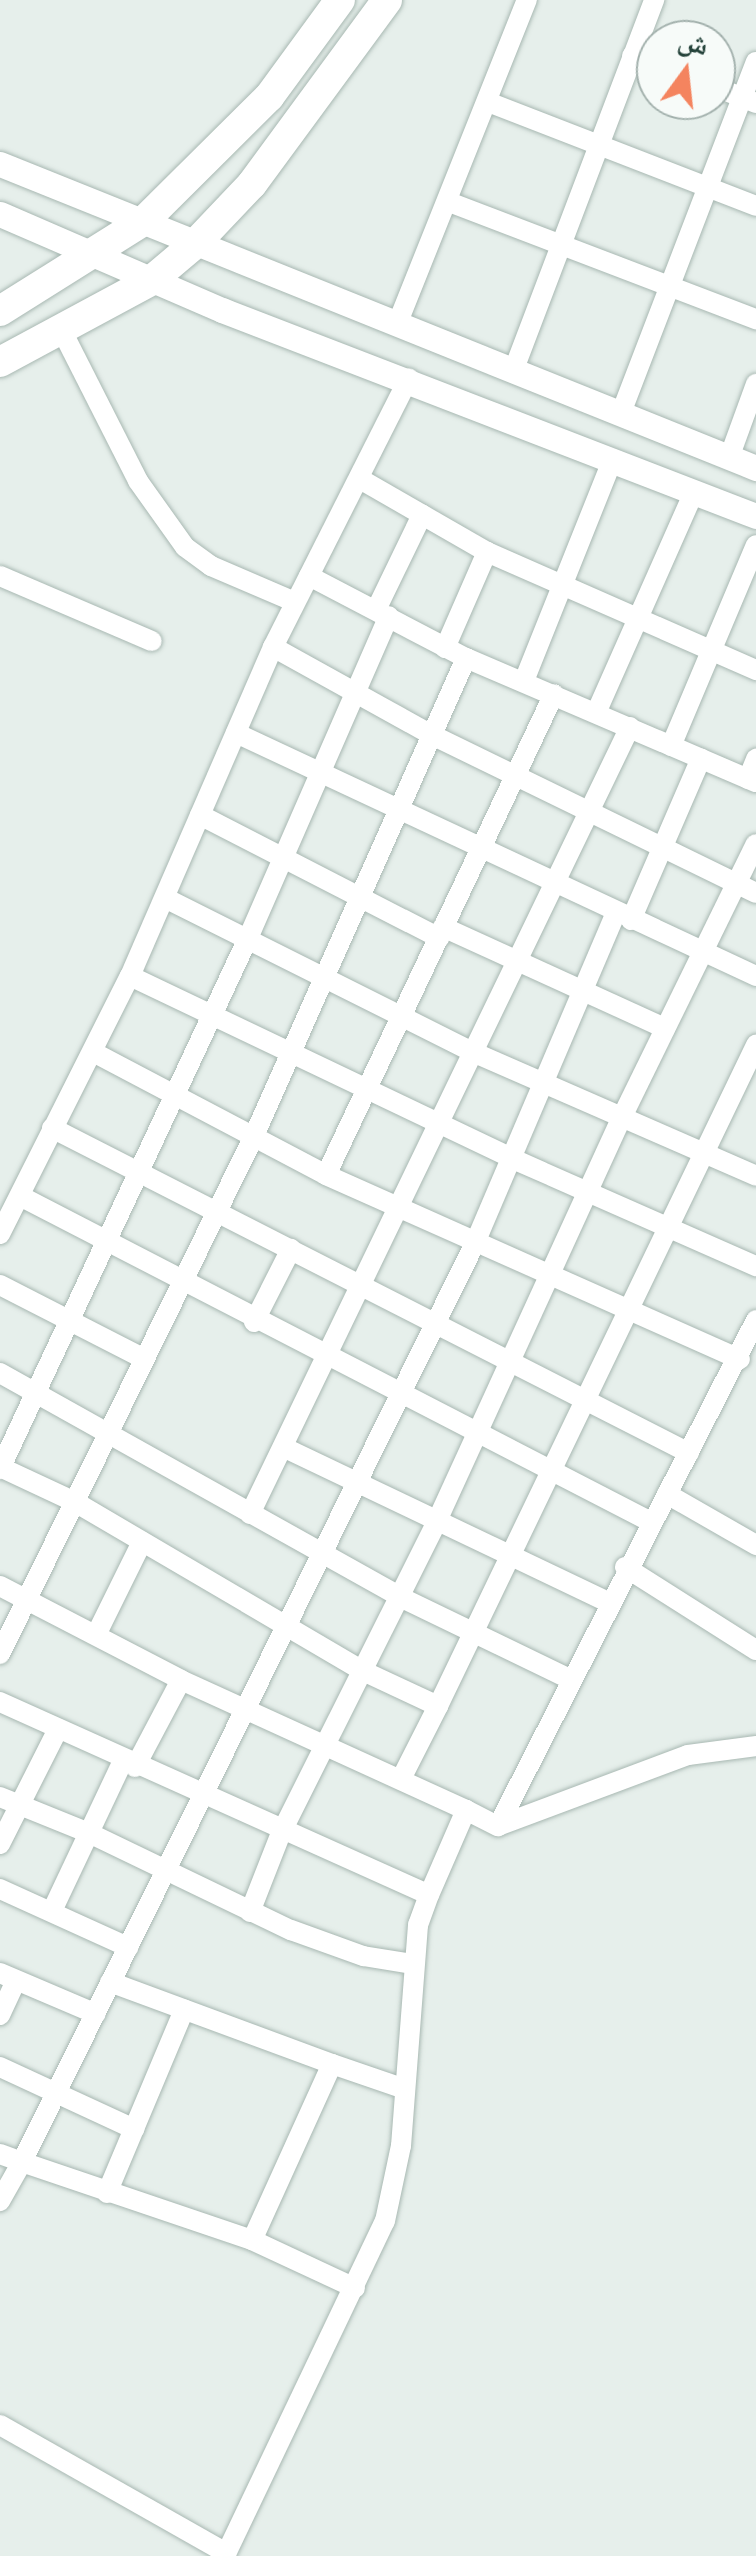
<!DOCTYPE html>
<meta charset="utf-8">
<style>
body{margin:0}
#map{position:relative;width:756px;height:2556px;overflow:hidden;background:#e6efeb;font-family:Jost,"Noto Naskh Arabic",sans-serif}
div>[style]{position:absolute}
.roads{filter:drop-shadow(0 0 2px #a8b8b2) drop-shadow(0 0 2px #a8b8b2)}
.minor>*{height:20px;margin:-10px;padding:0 10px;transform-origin:10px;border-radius:10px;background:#fff}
.tertiary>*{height:25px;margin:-12.5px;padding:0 12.5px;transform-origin:12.5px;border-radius:12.5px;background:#fff}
.secondary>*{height:30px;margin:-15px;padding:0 15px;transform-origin:15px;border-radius:15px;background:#fff}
span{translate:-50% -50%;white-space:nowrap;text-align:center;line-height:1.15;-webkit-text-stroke:8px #f7fbf9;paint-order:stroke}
.north{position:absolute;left:636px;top:20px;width:100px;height:100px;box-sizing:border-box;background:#f7fbf9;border:2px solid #a3b1ad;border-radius:50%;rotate:15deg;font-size:28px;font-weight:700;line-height:40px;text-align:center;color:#24423a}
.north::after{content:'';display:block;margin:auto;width:35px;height:45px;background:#f4845f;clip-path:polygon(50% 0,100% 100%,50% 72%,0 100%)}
</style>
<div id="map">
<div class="roads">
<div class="minor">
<div style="left:632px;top:56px;width:26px;rotate:21deg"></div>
<div style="left:716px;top:87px;width:43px;rotate:21.8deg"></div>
<div style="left:488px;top:102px;width:287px;rotate:21.2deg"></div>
<div style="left:449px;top:202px;width:329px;rotate:20.9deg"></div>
<div style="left:398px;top:322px;width:347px;rotate:-68.2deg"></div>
<div style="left:61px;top:329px;width:170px;rotate:63.1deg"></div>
<div style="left:138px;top:481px;width:81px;rotate:54.5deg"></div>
<div style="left:185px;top:547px;width:32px;rotate:36deg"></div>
<div style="left:211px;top:566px;width:91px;rotate:23.2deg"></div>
<div style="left:514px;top:369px;width:395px;rotate:-69.2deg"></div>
<div style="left:621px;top:413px;width:376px;rotate:-69deg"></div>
<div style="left:729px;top:458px;width:79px;rotate:-70deg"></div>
<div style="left:360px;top:479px;width:146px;rotate:29.9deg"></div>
<div style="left:487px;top:552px;width:294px;rotate:23.7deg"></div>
<div style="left:0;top:576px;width:165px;rotate:23.2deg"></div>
<div style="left:309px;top:576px;width:177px;rotate:27.6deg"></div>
<div style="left:466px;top:658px;width:315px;rotate:23.2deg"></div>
<div style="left:376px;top:610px;width:106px;rotate:-64.2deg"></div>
<div style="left:273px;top:647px;width:182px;rotate:29deg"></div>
<div style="left:432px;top:735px;width:360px;rotate:26deg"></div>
<div style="left:445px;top:648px;width:105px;rotate:-66.4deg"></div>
<div style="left:524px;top:681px;width:239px;rotate:-68.2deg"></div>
<div style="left:596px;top:713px;width:242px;rotate:-66.1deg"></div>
<div style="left:236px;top:733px;width:574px;rotate:25.05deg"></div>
<div style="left:671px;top:746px;width:218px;rotate:-67.1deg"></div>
<div style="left:748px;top:779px;width:22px;rotate:-68deg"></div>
<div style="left:200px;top:815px;width:269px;rotate:27.2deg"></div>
<div style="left:165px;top:898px;width:347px;rotate:26.6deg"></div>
<div style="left:475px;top:1053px;width:307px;rotate:23.6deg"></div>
<div style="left:631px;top:920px;width:176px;rotate:-66.6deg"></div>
<div style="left:443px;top:927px;width:244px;rotate:24.5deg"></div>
<div style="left:130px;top:976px;width:424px;rotate:25.5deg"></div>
<div style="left:513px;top:1159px;width:266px;rotate:23.8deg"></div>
<div style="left:93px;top:1052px;width:263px;rotate:27.8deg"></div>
<div style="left:326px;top:1175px;width:453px;rotate:24deg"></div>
<div style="left:52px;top:1128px;width:715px;rotate:27.03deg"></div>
<div style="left:326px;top:1175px;width:532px;rotate:-64.64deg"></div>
<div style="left:20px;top:1196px;width:710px;rotate:27.32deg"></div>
<div style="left:0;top:1234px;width:289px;rotate:-63.3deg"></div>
<div style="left:130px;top:976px;width:359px;rotate:-66.5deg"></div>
<div style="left:273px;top:647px;width:301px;rotate:-63.2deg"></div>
<div style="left:0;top:1285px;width:158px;rotate:27.1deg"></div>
<div style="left:254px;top:1322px;width:82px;rotate:-63.1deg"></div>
<div style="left:0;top:1373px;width:458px;rotate:29.2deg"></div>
<div style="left:400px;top:1597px;width:189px;rotate:25.8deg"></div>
<div style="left:285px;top:1448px;width:358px;rotate:25.5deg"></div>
<div style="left:0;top:1467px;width:83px;rotate:25deg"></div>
<div style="left:75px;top:1502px;width:334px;rotate:30.4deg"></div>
<div style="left:363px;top:1671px;width:83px;rotate:25deg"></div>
<div style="left:438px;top:1706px;width:734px;rotate:-64.31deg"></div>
<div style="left:0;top:1469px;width:588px;rotate:-64.96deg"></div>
<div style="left:249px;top:936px;width:349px;rotate:-66.4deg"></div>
<div style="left:667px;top:1494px;width:103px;rotate:29.8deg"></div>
<div style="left:250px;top:1514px;width:874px;rotate:-64.23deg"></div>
<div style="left:625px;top:1567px;width:155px;rotate:32.4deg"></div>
<div style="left:0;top:1586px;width:204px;rotate:27.4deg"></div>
<div style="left:181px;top:1680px;width:313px;rotate:24.5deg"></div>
<div style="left:96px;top:1635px;width:104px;rotate:-63.7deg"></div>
<div style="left:0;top:1654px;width:577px;rotate:-63.88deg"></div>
<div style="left:254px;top:1136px;width:523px;rotate:-66.08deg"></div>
<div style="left:0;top:1702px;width:470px;rotate:24.2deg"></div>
<div style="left:135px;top:1767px;width:98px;rotate:-62.1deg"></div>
<div style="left:401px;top:1779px;width:82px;rotate:-63.1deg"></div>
<div style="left:0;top:1797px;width:96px;rotate:22deg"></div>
<div style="left:89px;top:1833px;width:224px;rotate:25.7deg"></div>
<div style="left:291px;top:1930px;width:77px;rotate:19.9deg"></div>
<div style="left:363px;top:1956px;width:51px;rotate:9.1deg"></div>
<div style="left:498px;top:1826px;width:203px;rotate:-20.5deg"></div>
<div style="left:688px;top:1755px;width:69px;rotate:-7.5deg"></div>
<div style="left:0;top:1844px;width:129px;rotate:-63.2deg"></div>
<div style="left:0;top:1889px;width:141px;rotate:24.4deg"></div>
<div style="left:52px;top:1911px;width:166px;rotate:-64.7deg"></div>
<div style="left:250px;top:1912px;width:85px;rotate:-68.6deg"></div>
<div style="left:281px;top:1833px;width:347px;rotate:-63.4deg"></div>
<div style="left:436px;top:1523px;width:444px;rotate:-65.4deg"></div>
<div style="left:621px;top:1119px;width:306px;rotate:-63.9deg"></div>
<div style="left:0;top:1973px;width:104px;rotate:23.1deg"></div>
<div style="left:110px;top:1982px;width:237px;rotate:20.3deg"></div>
<div style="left:332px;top:2064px;width:193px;rotate:114.4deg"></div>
<div style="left:0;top:2015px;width:38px;rotate:-65deg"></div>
<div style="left:332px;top:2064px;width:77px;rotate:18.9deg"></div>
<div style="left:0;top:2067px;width:148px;rotate:24.8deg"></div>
<div style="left:0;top:2154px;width:23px;rotate:20deg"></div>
<div style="left:22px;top:2162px;width:45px;rotate:119.4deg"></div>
<div style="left:107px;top:2193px;width:199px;rotate:-67.2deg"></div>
<div style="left:355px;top:2288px;width:114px;rotate:-155deg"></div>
<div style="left:252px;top:2240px;width:243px;rotate:-161.3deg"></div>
<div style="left:22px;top:2162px;width:1025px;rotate:-63.76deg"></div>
<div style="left:475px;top:1243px;width:359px;rotate:-66.9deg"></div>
<div style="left:0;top:2425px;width:260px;rotate:29.5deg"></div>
<div style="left:225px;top:2556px;width:371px;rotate:-64.5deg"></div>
<div style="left:385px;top:2221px;width:77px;rotate:-78deg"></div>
<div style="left:401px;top:2146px;width:222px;rotate:-85.6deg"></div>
<div style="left:418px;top:1925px;width:32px;rotate:-70deg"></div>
<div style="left:429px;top:1895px;width:93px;rotate:-66.5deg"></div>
<div style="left:466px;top:1810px;width:36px;rotate:27deg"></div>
<div style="left:498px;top:1826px;width:568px;rotate:-62.98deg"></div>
</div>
<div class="tertiary">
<div style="left:0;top:164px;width:815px;rotate:21.91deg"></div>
<div style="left:0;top:214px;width:242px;rotate:23.4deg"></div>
<div style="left:222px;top:310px;width:572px;rotate:21.1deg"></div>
</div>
<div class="secondary">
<div style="left:0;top:311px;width:171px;rotate:-32.1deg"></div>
<div style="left:145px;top:220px;width:175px;rotate:-44.8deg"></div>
<div style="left:269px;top:97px;width:120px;rotate:-53.8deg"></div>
<div style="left:0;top:362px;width:173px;rotate:-28.3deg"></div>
<div style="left:152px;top:280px;width:57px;rotate:-40.1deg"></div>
<div style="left:196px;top:243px;width:81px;rotate:-46.5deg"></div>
<div style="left:252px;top:184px;width:228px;rotate:-53.7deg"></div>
</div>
</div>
<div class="north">ش</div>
</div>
